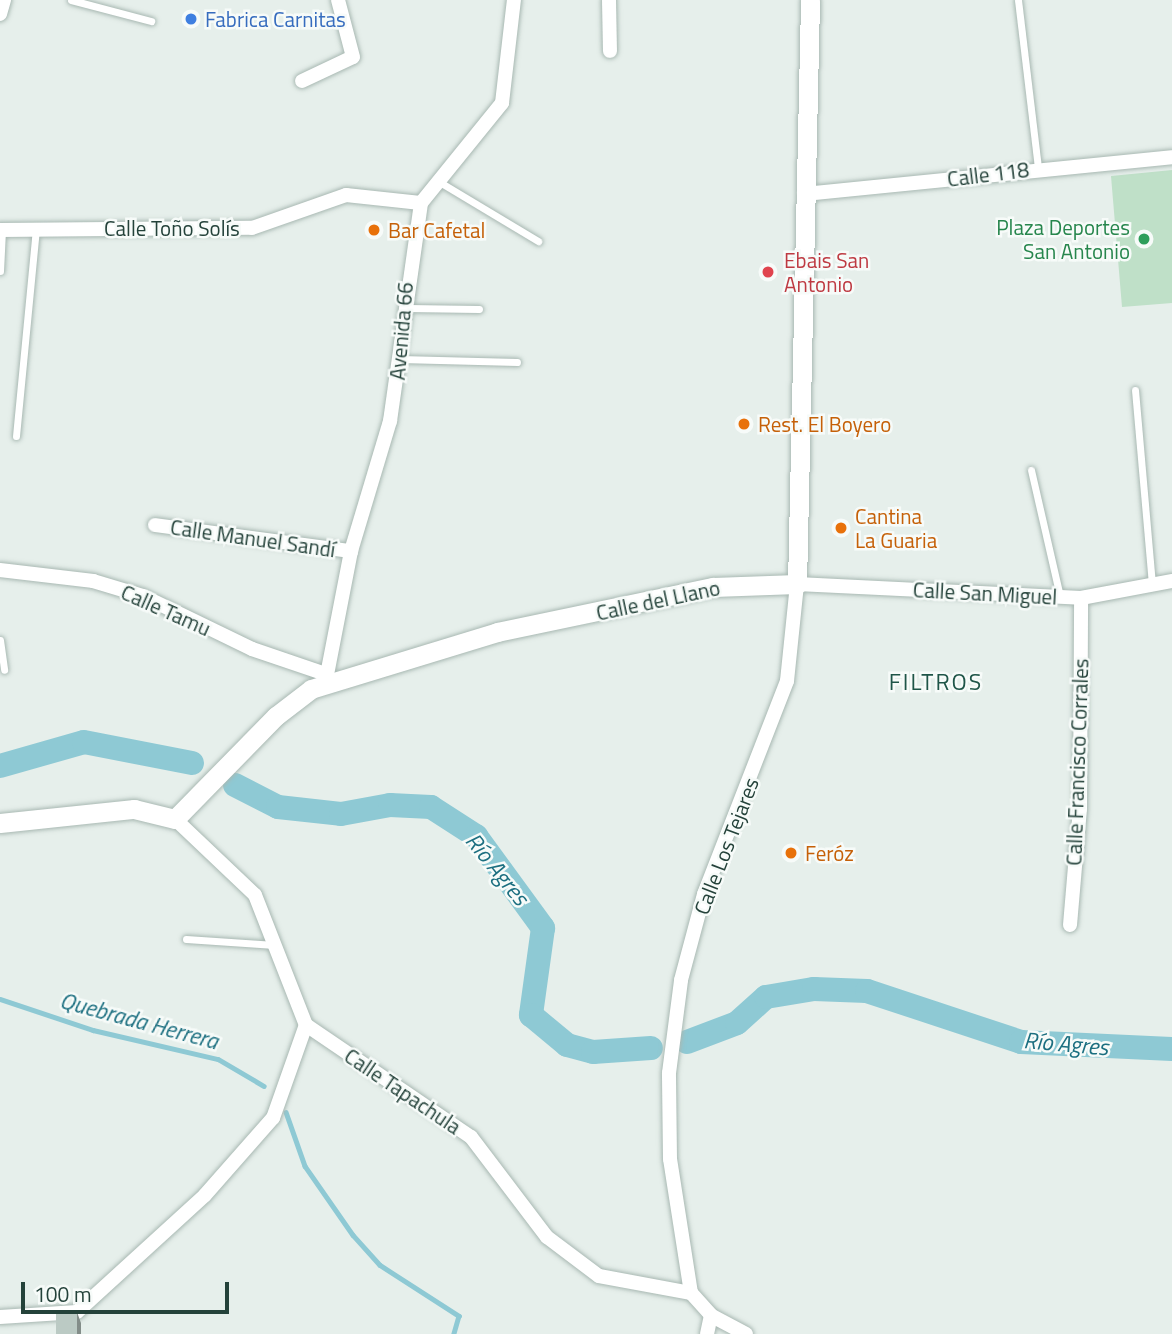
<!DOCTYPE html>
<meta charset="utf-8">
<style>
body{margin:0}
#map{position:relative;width:1172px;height:1334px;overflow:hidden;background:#e6efeb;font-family:"Titillium Web",sans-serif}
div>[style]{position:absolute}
.green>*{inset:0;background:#bfe0c8}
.stream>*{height:4.5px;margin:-2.25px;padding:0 2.25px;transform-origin:2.25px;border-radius:2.25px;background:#8ec9d4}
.river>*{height:24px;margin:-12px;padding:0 12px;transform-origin:12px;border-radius:12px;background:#8ec9d4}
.roads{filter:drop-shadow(0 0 2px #a8b8b2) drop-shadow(0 0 2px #a8b8b2)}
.lane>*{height:7px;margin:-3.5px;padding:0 3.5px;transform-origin:3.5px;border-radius:3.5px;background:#fff}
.street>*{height:14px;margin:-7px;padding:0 7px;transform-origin:7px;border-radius:7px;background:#fff}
.secondary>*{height:19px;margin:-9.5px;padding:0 9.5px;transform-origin:9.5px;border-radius:9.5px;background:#fff}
.shaded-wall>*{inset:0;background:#838d89}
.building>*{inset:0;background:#bbcac4}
.dots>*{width:19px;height:19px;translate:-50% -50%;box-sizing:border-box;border:4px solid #f7fbf9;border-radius:50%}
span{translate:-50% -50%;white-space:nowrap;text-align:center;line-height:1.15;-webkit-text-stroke:5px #f7fbf9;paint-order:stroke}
.shop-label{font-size:21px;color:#366cbe}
.left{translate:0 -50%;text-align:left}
.street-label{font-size:21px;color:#24423a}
.leisure-label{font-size:21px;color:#27864d}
.right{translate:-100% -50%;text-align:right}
.food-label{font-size:21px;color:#c56008}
.health-label{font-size:21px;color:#be3a42}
.neighbourhood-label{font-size:23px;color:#1f5548;letter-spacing:2px}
.water-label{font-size:23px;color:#1c6f80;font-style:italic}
.scale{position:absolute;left:21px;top:1282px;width:208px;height:32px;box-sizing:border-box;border:4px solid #24423a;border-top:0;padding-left:9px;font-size:21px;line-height:24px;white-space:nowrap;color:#24423a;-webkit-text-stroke:5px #f7fbf9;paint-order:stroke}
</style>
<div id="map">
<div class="green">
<div style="clip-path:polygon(1172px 170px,1172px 303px,1122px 307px,1111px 176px)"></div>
</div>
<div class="stream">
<div style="left:0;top:999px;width:98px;rotate:18.4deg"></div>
<div style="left:93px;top:1030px;width:128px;rotate:13.1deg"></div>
<div style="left:218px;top:1059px;width:53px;rotate:30.4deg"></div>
<div style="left:286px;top:1112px;width:57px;rotate:70.6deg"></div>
<div style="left:305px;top:1166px;width:84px;rotate:55.2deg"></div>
<div style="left:353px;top:1235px;width:40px;rotate:48deg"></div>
<div style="left:380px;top:1265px;width:94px;rotate:32.8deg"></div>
<div style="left:459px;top:1316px;width:19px;rotate:106deg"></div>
</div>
<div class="river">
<div style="left:0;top:766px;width:87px;rotate:-15.9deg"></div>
<div style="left:84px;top:742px;width:110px;rotate:11deg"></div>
<div style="left:235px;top:785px;width:48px;rotate:27.1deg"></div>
<div style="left:278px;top:807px;width:63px;rotate:6.3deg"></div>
<div style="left:341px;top:814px;width:50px;rotate:-10.4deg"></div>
<div style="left:390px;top:805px;width:41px;rotate:2.8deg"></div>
<div style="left:431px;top:807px;width:54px;rotate:32.8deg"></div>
<div style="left:476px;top:836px;width:114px;rotate:53.9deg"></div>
<div style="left:543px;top:928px;width:88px;rotate:97.9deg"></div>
<div style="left:531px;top:1015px;width:47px;rotate:39.8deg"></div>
<div style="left:567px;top:1045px;width:27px;rotate:15deg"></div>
<div style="left:593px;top:1052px;width:58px;rotate:-3.9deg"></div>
<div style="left:687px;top:1042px;width:53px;rotate:-20.8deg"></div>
<div style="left:737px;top:1023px;width:39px;rotate:-42deg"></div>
<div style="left:766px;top:997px;width:49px;rotate:-9.5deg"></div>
<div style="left:814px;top:989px;width:53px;rotate:2.2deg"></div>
<div style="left:867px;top:991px;width:162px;rotate:18.3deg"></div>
<div style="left:1021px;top:1042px;width:151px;rotate:2.7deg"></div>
</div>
<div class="roads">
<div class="lane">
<div style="left:71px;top:0;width:83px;rotate:14.7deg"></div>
<div style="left:1018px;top:0;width:169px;rotate:83.2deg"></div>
<div style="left:438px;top:181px;width:117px;rotate:31deg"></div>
<div style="left:0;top:271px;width:41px;rotate:-87.2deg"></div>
<div style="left:407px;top:308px;width:72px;rotate:0.8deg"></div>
<div style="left:400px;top:359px;width:117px;rotate:1.5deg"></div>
<div style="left:1135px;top:390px;width:196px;rotate:85deg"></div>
<div style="left:16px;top:436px;width:208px;rotate:-84.5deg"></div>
<div style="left:1031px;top:470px;width:130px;rotate:77.1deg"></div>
<div style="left:0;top:640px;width:30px;rotate:82deg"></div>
<div style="left:186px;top:939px;width:89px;rotate:3.9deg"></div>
</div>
<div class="street">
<div style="left:609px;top:0;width:51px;rotate:88.9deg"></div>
<div style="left:0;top:14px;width:15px;rotate:-74deg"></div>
<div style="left:302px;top:81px;width:56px;rotate:-25.2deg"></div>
<div style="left:353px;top:57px;width:59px;rotate:-104.7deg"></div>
<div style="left:804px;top:194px;width:370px;rotate:-5.7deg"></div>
<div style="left:0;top:230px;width:252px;rotate:-0.5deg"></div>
<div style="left:252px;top:228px;width:100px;rotate:-19.3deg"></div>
<div style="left:346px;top:195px;width:75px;rotate:6.1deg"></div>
<div style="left:155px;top:525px;width:198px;rotate:7.6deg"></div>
<div style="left:0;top:570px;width:94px;rotate:6.7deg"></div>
<div style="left:93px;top:581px;width:52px;rotate:16.7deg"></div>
<div style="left:143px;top:596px;width:121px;rotate:25.9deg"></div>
<div style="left:252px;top:649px;width:78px;rotate:18.7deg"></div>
<div style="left:325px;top:685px;width:136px;rotate:-79deg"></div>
<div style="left:351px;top:551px;width:136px;rotate:-73.3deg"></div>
<div style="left:390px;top:421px;width:220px;rotate:-81.9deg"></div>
<div style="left:421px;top:203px;width:129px;rotate:-51deg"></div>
<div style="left:502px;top:103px;width:104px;rotate:-83.4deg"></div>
<div style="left:175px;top:819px;width:110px;rotate:43.5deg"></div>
<div style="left:255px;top:895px;width:140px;rotate:68.6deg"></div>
<div style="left:306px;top:1025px;width:199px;rotate:34.2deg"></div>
<div style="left:471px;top:1137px;width:126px;rotate:52.8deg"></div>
<div style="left:547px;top:1237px;width:65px;rotate:36.9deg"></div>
<div style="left:599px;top:1276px;width:94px;rotate:10.5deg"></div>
<div style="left:1070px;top:925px;width:116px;rotate:-85.1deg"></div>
<div style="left:1080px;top:809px;width:211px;rotate:-89.7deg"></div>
<div style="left:0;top:1317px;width:77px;rotate:-3.7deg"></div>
<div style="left:77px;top:1312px;width:173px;rotate:-42.4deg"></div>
<div style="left:205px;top:1195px;width:103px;rotate:-48.6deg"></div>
<div style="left:273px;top:1118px;width:99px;rotate:-70.5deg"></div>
<div style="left:707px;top:1334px;width:19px;rotate:-78deg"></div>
<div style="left:746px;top:1334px;width:40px;rotate:-152deg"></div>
<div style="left:711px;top:1315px;width:30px;rotate:-132deg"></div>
<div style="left:691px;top:1293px;width:136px;rotate:-98.9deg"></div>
<div style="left:670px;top:1159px;width:86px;rotate:-90.7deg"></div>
<div style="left:669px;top:1073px;width:94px;rotate:-82.6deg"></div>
<div style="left:681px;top:980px;width:89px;rotate:-75deg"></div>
<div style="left:704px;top:894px;width:229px;rotate:-68.7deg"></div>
<div style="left:787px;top:681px;width:98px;rotate:-84.1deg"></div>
<div style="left:797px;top:584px;width:284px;rotate:2.8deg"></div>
<div style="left:1081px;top:598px;width:93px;rotate:-10.6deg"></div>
</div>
<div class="secondary">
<div style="left:0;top:823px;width:135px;rotate:-6deg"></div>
<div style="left:134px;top:809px;width:42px;rotate:13.7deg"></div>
<div style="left:175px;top:819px;width:144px;rotate:-45.6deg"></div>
<div style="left:276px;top:716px;width:44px;rotate:-37.6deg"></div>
<div style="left:311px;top:689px;width:195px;rotate:-17deg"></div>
<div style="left:497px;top:632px;width:221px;rotate:-11.8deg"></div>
<div style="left:713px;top:587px;width:84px;rotate:-2deg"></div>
<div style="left:797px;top:584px;width:584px;rotate:-88.72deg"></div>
</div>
</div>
<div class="shaded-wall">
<div style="clip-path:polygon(77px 1312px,81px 1323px,81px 1334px,77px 1334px)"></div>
</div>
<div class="building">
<div style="clip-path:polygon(56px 1312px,77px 1312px,77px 1334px,56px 1334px)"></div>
</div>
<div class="dots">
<div style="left:191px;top:19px;background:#3f7fe0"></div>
<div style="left:374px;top:230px;background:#e8710a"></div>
<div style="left:1144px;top:239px;background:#2e9e5b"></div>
<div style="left:768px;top:272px;background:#e0444e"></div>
<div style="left:744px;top:424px;background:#e8710a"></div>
<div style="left:841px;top:528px;background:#e8710a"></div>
<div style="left:791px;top:853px;background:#e8710a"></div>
</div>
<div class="shop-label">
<span class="left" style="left:205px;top:19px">Fabrica Carnitas</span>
</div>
<div class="street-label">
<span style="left:988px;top:174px;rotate:-7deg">Calle 118</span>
<span style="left:172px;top:228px">Calle Toño Solís</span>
<span style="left:401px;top:331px;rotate:-85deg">Avenida 66</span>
<span style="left:253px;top:538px;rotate:8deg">Calle Manuel Sandí</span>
<span style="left:985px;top:593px;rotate:3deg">Calle San Miguel</span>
<span style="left:658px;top:600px;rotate:-12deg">Calle del Llano</span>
<span style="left:166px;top:610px;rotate:24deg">Calle Tamu</span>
<span style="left:1077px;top:762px;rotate:-88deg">Calle Francisco Corrales</span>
<span style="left:726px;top:846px;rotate:-69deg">Calle Los Tejares</span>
<span style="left:403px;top:1091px;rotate:34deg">Calle Tapachula</span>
</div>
<div class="leisure-label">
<span class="right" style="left:1130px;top:239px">Plaza Deportes<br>San Antonio</span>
</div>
<div class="food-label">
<span class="left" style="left:388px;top:230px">Bar Cafetal</span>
<span class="left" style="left:758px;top:424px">Rest. El Boyero</span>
<span class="left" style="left:855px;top:528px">Cantina<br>La Guaria</span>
<span class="left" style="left:805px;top:853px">Feróz</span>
</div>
<div class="health-label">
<span class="left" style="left:784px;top:272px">Ebais San<br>Antonio</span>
</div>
<div class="neighbourhood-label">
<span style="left:936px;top:682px">FILTROS</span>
</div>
<div class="water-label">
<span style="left:497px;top:869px;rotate:51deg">Río Agres</span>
<span style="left:139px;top:1021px;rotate:15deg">Quebrada Herrera</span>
<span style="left:1066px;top:1044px;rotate:5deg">Río Agres</span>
</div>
<div class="scale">100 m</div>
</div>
